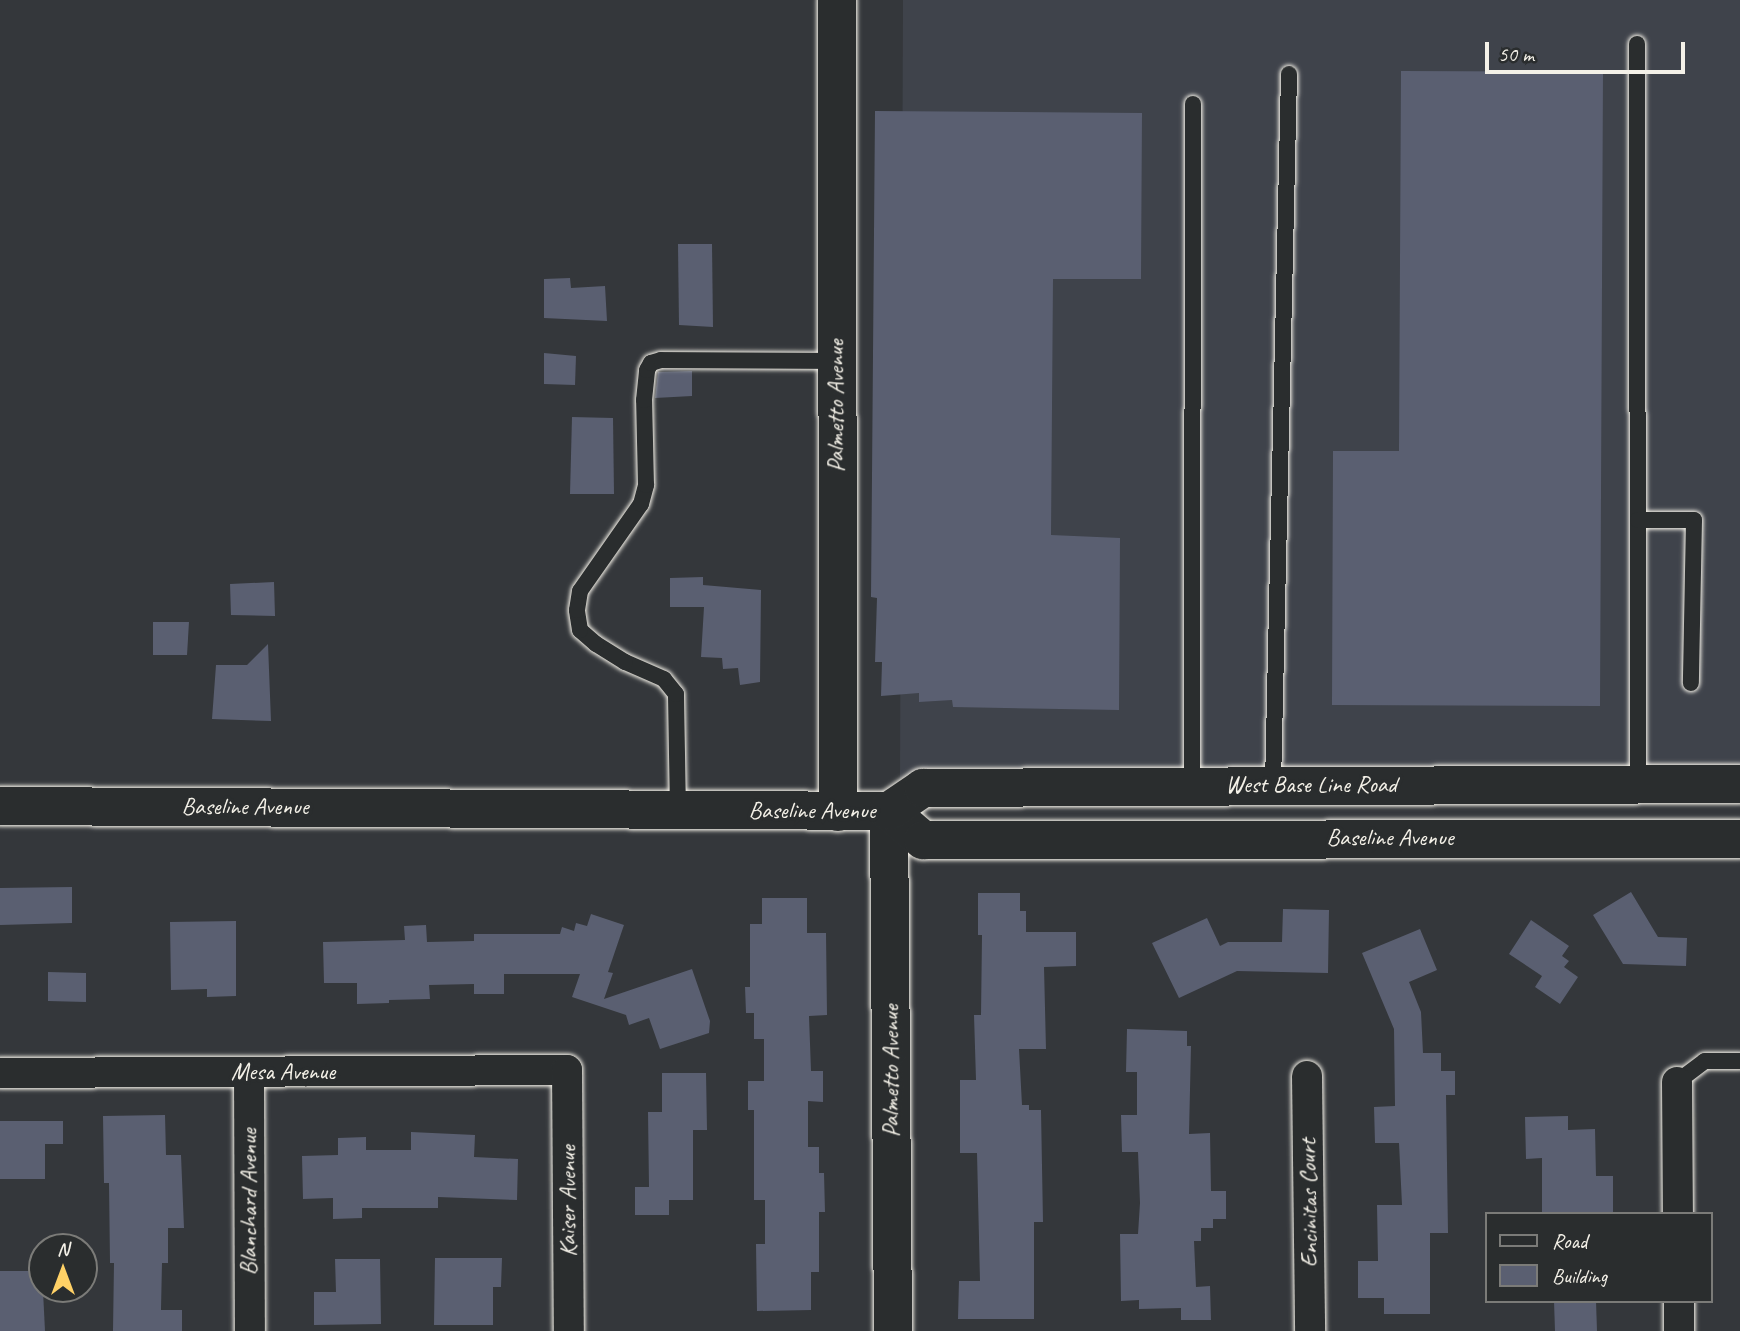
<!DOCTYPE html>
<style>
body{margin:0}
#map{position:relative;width:1740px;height:1331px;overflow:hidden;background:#34373b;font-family:Caveat,sans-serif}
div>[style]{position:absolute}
.built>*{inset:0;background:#3f434b}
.building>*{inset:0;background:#5a5f71}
.roads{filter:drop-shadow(0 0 2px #f4f1e8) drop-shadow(0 0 2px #f4f1e8)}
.service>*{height:16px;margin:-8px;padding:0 8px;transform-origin:8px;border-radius:8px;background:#2a2d2e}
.minor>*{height:30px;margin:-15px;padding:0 15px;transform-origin:15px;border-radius:15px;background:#2a2d2e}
.tertiary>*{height:38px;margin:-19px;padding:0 19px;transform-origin:19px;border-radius:19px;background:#2a2d2e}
.primary>*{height:38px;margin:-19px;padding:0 19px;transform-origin:19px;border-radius:19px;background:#2a2d2e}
span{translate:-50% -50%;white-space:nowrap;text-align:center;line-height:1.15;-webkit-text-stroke:7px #2a2d2e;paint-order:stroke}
.street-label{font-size:24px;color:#f4f1e8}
.legend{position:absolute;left:1485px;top:1212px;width:228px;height:91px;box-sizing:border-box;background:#2a2d2e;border:2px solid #7b7b78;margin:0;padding:9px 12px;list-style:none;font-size:21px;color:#f4f1e8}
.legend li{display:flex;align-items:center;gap:14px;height:35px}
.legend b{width:35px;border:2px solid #7b7b78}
.north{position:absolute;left:28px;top:1233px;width:70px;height:70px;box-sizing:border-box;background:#2a2d2e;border:2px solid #7b7b78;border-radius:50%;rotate:0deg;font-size:19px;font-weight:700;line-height:28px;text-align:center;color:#f4f1e8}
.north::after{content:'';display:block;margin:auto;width:24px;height:32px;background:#ffd166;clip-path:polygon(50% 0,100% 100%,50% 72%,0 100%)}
.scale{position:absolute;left:1485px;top:42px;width:200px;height:32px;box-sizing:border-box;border:4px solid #f4f1e8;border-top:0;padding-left:9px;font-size:21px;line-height:24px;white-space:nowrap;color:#f4f1e8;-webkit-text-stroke:5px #2a2d2e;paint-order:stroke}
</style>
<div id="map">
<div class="built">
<div style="clip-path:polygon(903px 0,1740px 0,1740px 775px,900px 778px)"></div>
</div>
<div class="building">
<div style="clip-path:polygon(1401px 71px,1603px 72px,1600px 706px,1332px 705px,1333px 451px,1399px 451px)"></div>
<div style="clip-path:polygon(875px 111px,1142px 113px,1141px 279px,1053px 279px,1051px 535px,1120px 538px,1119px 710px,953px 707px,952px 700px,919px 702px,919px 693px,881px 696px,882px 662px,875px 662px,877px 598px,871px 597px)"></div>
<div style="clip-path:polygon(678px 244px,712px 244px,713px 327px,679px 325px)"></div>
<div style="clip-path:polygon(570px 278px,571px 288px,605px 286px,607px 321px,544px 318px,544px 279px)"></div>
<div style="clip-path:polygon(544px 353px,576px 356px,575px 385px,544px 384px)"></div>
<div style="clip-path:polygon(692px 371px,692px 396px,655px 398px,658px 372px)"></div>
<div style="clip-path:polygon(572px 417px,613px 418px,614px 494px,570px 494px)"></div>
<div style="clip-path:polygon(703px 577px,703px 585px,761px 590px,760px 682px,740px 685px,738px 668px,723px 669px,722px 658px,701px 657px,704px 607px,670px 607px,670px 578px)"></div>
<div style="clip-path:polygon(274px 582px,275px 616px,231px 615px,230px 584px)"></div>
<div style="clip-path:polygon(153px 622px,189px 622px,187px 655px,153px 655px)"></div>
<div style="clip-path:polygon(268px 644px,271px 721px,212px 719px,216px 665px,247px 665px)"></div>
<div style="clip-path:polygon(72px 887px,72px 923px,0 925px,0 888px)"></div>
<div style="clip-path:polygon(1631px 892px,1658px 937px,1687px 938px,1686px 966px,1623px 964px,1593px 915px)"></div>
<div style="clip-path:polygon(978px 893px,1020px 893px,1020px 911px,1026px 911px,1026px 932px,1076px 932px,1076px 966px,1044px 967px,1046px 1049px,1019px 1049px,1022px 1105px,1029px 1105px,1029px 1110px,1041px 1110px,1043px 1222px,1034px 1222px,1034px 1319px,958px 1319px,959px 1281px,980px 1281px,977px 1153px,960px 1153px,960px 1080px,976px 1080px,974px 1015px,981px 1015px,982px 935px,978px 935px)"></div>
<div style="clip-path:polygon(762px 898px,807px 898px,807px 933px,826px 933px,827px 1015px,809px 1016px,811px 1071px,823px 1071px,823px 1102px,808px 1101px,808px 1147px,819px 1147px,819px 1173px,824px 1173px,825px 1212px,819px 1212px,819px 1272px,811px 1272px,811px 1310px,757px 1311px,756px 1244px,765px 1244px,765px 1200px,754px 1200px,754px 1110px,748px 1110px,748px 1081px,764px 1081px,764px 1039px,754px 1039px,754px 1013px,746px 1013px,745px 987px,750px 987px,750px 924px,762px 924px)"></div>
<div style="clip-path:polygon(1283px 909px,1329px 910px,1328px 973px,1237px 971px,1179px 998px,1152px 943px,1207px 918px,1220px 946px,1228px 942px,1282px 942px)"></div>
<div style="clip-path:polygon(591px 914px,624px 925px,608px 972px,613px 973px,604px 999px,692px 969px,710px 1021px,709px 1033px,660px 1049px,649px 1018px,629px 1025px,626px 1015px,572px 997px,580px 974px,504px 974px,504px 994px,474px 994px,474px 984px,429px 985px,430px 999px,389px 1000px,389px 1003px,357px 1004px,357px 983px,324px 983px,323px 942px,405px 940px,404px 926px,426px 925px,427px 942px,474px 941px,474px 934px,560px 934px,562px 927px,574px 931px,576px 923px,587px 926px)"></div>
<div style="clip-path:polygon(1531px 920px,1569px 946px,1562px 956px,1569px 961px,1564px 967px,1578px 977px,1560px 1004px,1535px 987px,1542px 976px,1509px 954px)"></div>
<div style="clip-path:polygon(236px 921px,236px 996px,207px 997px,207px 989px,171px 990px,170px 922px)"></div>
<div style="clip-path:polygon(1420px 929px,1437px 970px,1409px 982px,1421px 1012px,1423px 1053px,1441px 1053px,1441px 1071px,1455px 1071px,1455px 1095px,1446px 1095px,1448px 1233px,1430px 1233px,1430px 1314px,1384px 1314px,1384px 1298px,1358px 1298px,1358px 1261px,1378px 1261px,1377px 1205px,1402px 1205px,1399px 1143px,1375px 1143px,1374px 1107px,1395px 1106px,1394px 1029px,1362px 953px)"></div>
<div style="clip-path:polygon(48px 972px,86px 973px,86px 1002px,48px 1001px)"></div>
<div style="clip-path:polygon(1127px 1029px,1187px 1031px,1187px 1046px,1191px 1046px,1189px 1134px,1210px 1133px,1211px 1191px,1226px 1191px,1226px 1219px,1213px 1219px,1213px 1228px,1201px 1228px,1201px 1241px,1194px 1241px,1196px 1287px,1210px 1286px,1211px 1320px,1181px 1320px,1181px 1308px,1139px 1309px,1139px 1300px,1121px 1301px,1120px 1234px,1138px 1234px,1140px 1203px,1138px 1152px,1122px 1152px,1121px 1115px,1137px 1115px,1137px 1072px,1126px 1072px)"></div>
<div style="clip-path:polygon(662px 1073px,706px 1073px,707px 1130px,693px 1130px,693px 1200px,669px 1200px,669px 1215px,635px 1215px,635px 1187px,649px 1187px,648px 1112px,662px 1112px)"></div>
<div style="clip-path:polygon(165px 1115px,166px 1155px,181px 1155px,184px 1228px,168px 1228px,168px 1263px,162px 1263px,161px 1310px,182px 1310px,182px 1331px,113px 1331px,114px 1263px,110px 1263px,109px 1183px,104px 1183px,103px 1116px)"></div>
<div style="clip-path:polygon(1568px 1116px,1568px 1130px,1595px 1129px,1596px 1176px,1613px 1176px,1613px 1213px,1542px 1214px,1542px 1158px,1526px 1159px,1525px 1117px)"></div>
<div style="clip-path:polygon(0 1121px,63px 1121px,63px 1144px,45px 1144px,45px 1179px,0 1179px)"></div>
<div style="clip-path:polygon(411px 1132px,475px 1135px,474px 1157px,518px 1159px,517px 1200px,438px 1197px,438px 1208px,362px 1208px,362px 1218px,333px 1219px,333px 1198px,303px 1199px,302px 1156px,338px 1155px,338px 1138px,366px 1137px,366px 1150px,411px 1150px)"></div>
<div style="clip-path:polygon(435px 1258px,502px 1258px,501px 1287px,493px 1287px,493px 1325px,434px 1325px)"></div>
<div style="clip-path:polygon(335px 1259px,380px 1259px,381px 1324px,314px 1325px,314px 1292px,336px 1292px)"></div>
<div style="clip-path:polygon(0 1271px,42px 1271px,45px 1331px,0 1331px)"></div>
<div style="clip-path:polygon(1554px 1301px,1596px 1301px,1597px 1331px,1555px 1331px)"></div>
</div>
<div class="roads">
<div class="service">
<div style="left:1637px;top:44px;width:740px;rotate:89.92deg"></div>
<div style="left:1638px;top:520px;width:56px"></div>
<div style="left:1694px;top:520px;width:163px;rotate:91.1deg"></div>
<div style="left:1273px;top:785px;width:711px;rotate:-88.71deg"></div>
<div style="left:1192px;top:786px;width:682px;rotate:-89.92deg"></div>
<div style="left:678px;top:811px;width:117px;rotate:-91deg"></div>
<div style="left:676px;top:694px;width:19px;rotate:-129deg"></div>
<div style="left:664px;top:679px;width:43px;rotate:-156.4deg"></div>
<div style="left:625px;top:662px;width:34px;rotate:-148deg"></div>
<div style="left:596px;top:644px;width:21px;rotate:-139deg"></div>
<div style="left:580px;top:630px;width:20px;rotate:-99deg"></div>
<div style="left:577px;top:610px;width:19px;rotate:-81deg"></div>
<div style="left:580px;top:591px;width:106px;rotate:-55deg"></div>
<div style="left:641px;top:504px;width:20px;rotate:-75deg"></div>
<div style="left:646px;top:485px;width:85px;rotate:-91.3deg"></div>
<div style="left:644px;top:400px;width:30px;rotate:-84deg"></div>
<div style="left:647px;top:370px;width:8px;rotate:-60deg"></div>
<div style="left:651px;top:363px;width:10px;rotate:-17deg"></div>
<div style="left:661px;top:360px;width:175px;rotate:0.3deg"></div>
<div style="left:1677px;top:1082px;width:35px;rotate:-37deg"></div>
<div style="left:1705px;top:1061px;width:35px"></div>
</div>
<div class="minor">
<div style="left:0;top:1073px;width:567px;rotate:-0.3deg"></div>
<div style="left:567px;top:1070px;width:261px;rotate:89.6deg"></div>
<div style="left:249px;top:1073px;width:258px;rotate:89.8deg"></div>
<div style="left:1307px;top:1076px;width:255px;rotate:89.3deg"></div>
<div style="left:1677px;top:1082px;width:132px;rotate:89.6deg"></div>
<div style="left:1679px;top:1301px;width:30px;rotate:90deg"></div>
</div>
<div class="tertiary">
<div style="left:837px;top:0;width:812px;rotate:89.93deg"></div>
<div style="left:889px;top:811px;width:520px;rotate:89.56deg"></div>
</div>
<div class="primary">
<div style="left:0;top:806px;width:889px;rotate:0.32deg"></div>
<div style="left:889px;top:811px;width:45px;rotate:40.5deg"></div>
<div style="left:923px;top:840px;width:817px;rotate:-0.07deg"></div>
<div style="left:889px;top:811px;width:41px;rotate:-34.1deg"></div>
<div style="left:923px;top:788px;width:817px;rotate:-0.28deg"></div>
</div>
</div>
<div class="street-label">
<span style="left:836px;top:406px;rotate:-90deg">Palmetto Avenue</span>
<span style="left:1311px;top:785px">West Base Line Road</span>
<span style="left:245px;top:807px">Baseline Avenue</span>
<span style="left:812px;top:811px">Baseline Avenue</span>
<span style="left:1390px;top:838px">Baseline Avenue</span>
<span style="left:891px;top:1071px;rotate:-90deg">Palmetto Avenue</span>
<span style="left:283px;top:1072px">Mesa Avenue</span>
<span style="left:568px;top:1201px;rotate:-90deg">Kaiser Avenue</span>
<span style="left:249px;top:1202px;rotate:-90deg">Blanchard Avenue</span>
<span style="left:1309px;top:1203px;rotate:-91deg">Encinitas Court</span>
</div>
<ul class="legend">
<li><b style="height:9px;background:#2a2d2e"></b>Road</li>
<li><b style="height:19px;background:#5a5f71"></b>Building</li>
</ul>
<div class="north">N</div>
<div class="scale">50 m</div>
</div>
